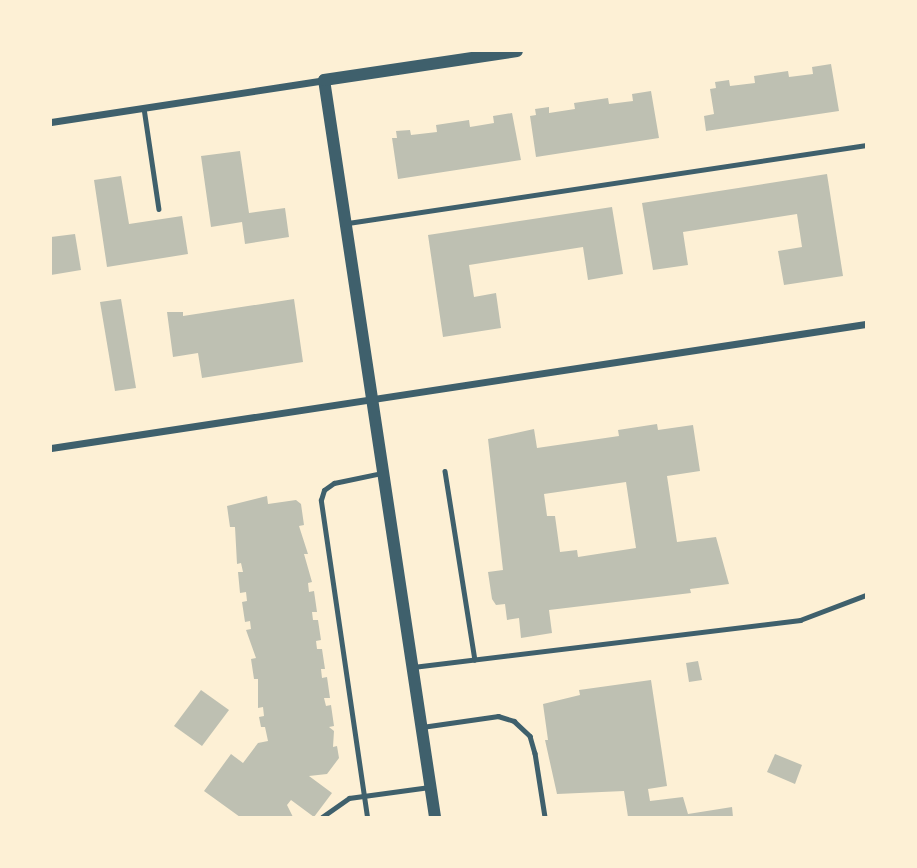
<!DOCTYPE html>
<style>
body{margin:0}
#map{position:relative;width:917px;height:868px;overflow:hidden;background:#fdf0d5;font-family:"Noto Sans",sans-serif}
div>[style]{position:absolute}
.building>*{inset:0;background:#bec0b2}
.service>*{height:4.5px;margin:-2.25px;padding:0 2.25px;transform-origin:2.25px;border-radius:2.25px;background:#3f606c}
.minor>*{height:7px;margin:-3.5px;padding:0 3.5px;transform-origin:3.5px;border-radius:3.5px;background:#3f606c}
.tertiary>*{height:12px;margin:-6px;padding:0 6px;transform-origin:6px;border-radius:6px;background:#3f606c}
span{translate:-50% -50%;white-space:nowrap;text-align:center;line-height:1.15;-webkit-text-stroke:7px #fdf0d5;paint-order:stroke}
.frame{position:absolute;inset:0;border:52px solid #fdf0d5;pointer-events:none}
</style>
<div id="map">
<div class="building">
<div style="clip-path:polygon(831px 64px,839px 111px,706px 131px,704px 116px,714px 114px,710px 89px,716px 88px,715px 82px,729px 80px,730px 86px,755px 83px,754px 76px,788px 71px,789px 77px,813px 74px,812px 67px)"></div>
<div style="clip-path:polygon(651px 91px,659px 138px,536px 157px,530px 116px,536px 115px,535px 109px,549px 107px,549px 113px,575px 109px,574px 103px,608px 98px,609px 104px,633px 101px,632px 94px)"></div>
<div style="clip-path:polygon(512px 113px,521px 160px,398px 179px,392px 138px,397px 138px,396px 131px,410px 130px,411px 135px,437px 132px,436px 125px,469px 120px,470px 127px,494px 123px,493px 116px)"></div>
<div style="clip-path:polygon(240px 151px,249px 213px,285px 208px,289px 237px,245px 244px,242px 222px,211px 227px,201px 156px)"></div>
<div style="clip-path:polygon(827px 174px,843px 276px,784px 285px,778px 251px,802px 247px,797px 214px,683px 232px,688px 265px,653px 270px,642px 203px)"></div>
<div style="clip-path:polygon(121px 176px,129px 224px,182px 216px,188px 254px,107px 267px,94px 180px)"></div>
<div style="clip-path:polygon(612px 207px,623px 274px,588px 280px,583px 247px,469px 265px,474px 297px,496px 293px,501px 328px,443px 337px,428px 235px)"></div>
<div style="clip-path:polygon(75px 234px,81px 270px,51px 275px,51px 237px)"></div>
<div style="clip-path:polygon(121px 299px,136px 388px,115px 391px,100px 302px)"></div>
<div style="clip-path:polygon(294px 299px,303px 362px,202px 378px,198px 353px,173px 357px,167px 312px,183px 312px,183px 316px)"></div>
<div style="clip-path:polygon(evenodd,657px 424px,658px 430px,693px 425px,700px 471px,667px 476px,677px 542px,716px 537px,729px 584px,690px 589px,691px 593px,549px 610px,552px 633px,521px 638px,519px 618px,507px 620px,505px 604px,496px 605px,492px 599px,488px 572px,503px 570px,488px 439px,534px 429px,537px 448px,619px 436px,618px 430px,657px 424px,626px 482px,636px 548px,578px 557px,577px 550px,560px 552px,555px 516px,547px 516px,544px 494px,626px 482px)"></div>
<div style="clip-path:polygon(267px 496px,268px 504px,296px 500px,301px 504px,304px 525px,299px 526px,308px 554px,304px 554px,312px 582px,308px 583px,309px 592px,314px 591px,317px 612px,312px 612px,313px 620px,318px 620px,321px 640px,316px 641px,317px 649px,322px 649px,325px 669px,321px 669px,322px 678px,327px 677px,330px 698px,324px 698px,326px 706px,331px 705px,334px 726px,329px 727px,334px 731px,333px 747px,337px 746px,339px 758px,327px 774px,309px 776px,332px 793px,314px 817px,291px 800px,287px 805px,293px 817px,240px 817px,204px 791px,231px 754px,243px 763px,258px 743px,268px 741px,265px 727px,261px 727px,259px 717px,264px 716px,263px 707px,258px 708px,258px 679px,254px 679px,251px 659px,256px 658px,246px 630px,251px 629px,250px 621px,245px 622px,242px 602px,247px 601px,246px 592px,240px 593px,238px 572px,243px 572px,241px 563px,237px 564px,235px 527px,230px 527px,227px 506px)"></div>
<div style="clip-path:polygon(698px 661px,702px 680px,689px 682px,686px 663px)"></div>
<div style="clip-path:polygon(651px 680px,667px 786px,648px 789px,650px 801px,683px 797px,688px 814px,732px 807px,733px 817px,628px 817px,624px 791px,557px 794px,545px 740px,548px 740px,543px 704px,580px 695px,579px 690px)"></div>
<div style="clip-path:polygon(201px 690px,229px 710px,202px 746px,174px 726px)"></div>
<div style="clip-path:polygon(775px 754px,802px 765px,795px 784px,767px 772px)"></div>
</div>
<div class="service">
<div style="left:144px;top:108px;width:102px;rotate:81.6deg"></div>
<div style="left:348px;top:223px;width:524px;rotate:-8.56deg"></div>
<div style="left:445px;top:471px;width:191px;rotate:81deg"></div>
<div style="left:413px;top:667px;width:390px;rotate:-6.9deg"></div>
<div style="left:800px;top:620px;width:71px;rotate:-20.7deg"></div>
<div style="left:422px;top:727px;width:77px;rotate:-8.2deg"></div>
<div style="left:498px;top:716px;width:17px;rotate:17deg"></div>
<div style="left:514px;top:721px;width:22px;rotate:43deg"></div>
<div style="left:530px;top:736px;width:18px;rotate:74deg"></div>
<div style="left:535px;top:753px;width:65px;rotate:81.1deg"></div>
<div style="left:322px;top:817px;width:33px;rotate:-35deg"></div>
<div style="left:349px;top:798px;width:81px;rotate:-7.8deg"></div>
<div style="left:367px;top:817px;width:320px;rotate:-98.3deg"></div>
<div style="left:321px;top:500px;width:10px;rotate:-73deg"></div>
<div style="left:324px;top:490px;width:12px;rotate:-35deg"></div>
<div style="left:334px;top:483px;width:49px;rotate:-11.8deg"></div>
</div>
<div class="minor">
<div style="left:51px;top:122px;width:276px;rotate:-8.7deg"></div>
<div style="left:51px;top:448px;width:824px;rotate:-8.65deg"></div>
</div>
<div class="tertiary">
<div style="left:435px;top:817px;width:745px;rotate:-98.56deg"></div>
<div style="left:324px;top:80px;width:195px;rotate:-8.5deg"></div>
</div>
<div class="frame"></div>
</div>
